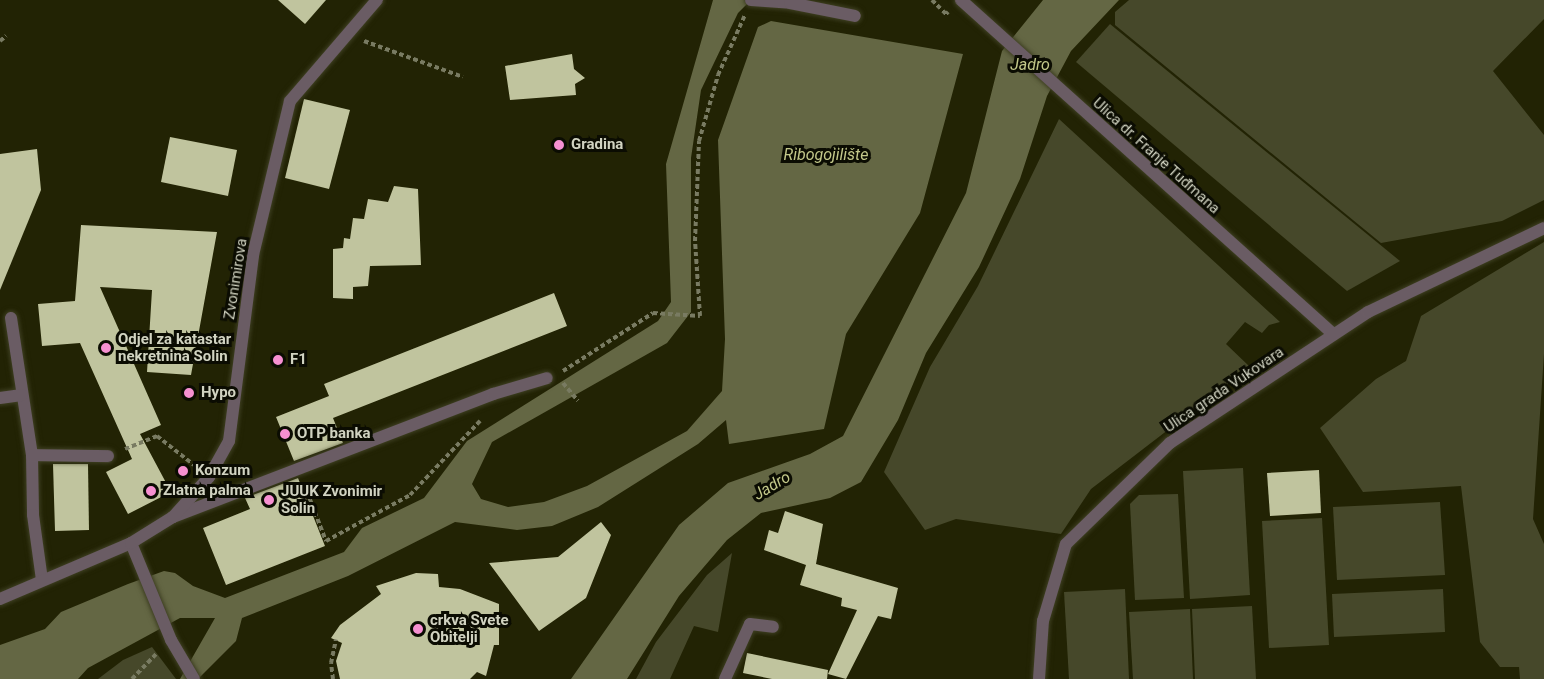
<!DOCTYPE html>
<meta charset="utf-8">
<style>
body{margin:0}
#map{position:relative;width:1544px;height:679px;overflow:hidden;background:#222304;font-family:Roboto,sans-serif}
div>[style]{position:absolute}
.green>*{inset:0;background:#46482a}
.water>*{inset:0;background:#646744}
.building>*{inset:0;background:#c0c49e}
.path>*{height:4px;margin-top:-2px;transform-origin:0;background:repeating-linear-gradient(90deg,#797b62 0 4.5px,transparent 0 7.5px)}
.roads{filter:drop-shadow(0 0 2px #3e3f22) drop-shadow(0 0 2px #3e3f22)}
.lane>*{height:12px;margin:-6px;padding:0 6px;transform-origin:6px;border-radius:6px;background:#6a5c64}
.street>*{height:12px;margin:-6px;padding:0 6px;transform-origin:6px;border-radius:6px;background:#6a5c64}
.dots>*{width:16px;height:16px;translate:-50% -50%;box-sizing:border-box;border:3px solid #0b0c02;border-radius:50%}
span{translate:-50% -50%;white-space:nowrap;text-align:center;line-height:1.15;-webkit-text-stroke:6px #0b0c02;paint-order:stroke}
.poi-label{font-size:15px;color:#d1d3c1;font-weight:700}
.left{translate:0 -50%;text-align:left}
.street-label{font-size:15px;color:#d1d3c1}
.water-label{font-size:16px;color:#c3c88a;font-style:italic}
</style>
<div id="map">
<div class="green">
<div style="clip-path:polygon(1129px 0,1544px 0,1544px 19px,1493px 71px,1544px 135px,1544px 200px,1502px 221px,1381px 243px,1115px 25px,1115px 12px)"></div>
<div style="clip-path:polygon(1110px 24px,1400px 261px,1347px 291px,1076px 62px)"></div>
<div style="clip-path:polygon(1059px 119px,1280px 322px,1269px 325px,1262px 333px,1245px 322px,1226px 344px,1250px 367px,1091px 489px,1061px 534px,956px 519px,925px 530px,884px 472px,930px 367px,978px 286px)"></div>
<div style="clip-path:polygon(1544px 242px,1544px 354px,1533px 519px,1544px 544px,1544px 679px,1520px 679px,1519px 667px,1500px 667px,1480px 642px,1461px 486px,1363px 492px,1320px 428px,1376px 379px,1406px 361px,1421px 316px)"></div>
<div style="clip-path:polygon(1243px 468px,1250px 595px,1190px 599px,1183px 471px)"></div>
<div style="clip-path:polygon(1178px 494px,1184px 598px,1135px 600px,1130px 504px,1139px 495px)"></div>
<div style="clip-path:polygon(1440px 502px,1445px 575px,1337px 580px,1333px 507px)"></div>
<div style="clip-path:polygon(1322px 518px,1329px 645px,1269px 648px,1262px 521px)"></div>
<div style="clip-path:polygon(732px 553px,718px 632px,694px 626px,670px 679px,636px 679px,656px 642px,707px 575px)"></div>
<div style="clip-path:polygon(1125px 589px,1129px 679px,1069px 679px,1064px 592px)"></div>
<div style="clip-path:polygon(1443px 589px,1445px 632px,1334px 637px,1332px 594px)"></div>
<div style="clip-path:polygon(1252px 606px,1256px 679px,1195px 679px,1192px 609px)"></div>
<div style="clip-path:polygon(1190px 609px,1193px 679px,1133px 679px,1129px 612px)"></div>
<div style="clip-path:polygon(152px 647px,176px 679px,98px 679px,123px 660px)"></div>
</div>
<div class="water">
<div style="clip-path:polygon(713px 0,751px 0,738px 13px,701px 90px,691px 158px,691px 312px,667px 343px,492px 442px,472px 484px,481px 499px,508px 507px,544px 502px,587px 486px,687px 431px,722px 391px,725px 339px,718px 140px,758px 27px,771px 21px,963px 54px,920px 213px,846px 334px,824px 429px,729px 444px,726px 420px,698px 444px,598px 507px,552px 526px,517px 530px,455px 522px,348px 576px,242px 618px,236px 641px,198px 679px,180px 679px,215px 618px,180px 618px,88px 668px,78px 679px,0 679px,0 645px,45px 629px,61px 612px,128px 584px,164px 571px,175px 573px,193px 586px,225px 598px,344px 552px,362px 528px,424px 498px,467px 441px,658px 321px,671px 302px,666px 164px)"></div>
<div style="clip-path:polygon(1043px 0,1119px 0,1071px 51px,1047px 96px,1020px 179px,979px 267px,926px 353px,898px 420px,861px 482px,830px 498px,761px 513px,727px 540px,679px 596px,627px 679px,571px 679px,679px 525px,728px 483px,810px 454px,843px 436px,966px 193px,1002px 51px)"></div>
</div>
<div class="building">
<div style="clip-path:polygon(278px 0,326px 0,305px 24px)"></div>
<div style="clip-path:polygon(572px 54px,574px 69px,585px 78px,575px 84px,576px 95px,510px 100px,505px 66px)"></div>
<div style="clip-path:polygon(304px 99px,350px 110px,329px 189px,285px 178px)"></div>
<div style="clip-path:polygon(170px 137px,237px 150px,228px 196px,161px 182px)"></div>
<div style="clip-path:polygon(37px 149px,41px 190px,0 290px,0 154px)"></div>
<div style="clip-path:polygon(394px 186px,418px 189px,421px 265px,370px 266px,368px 286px,353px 287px,353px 299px,333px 298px,333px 249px,343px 248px,344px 238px,350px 239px,353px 218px,364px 219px,368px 199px,388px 202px)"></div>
<div style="clip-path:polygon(81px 225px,217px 232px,191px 375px,147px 372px,152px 290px,100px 287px,161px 425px,140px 434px,171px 492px,128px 514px,106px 472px,132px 459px,80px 343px,42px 346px,38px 304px,75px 301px)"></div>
<div style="clip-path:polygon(554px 293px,567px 326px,333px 418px,343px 443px,294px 461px,276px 417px,329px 396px,324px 384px)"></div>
<div style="clip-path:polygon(53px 464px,88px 464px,89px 530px,55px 531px)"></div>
<div style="clip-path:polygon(1319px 470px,1321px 513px,1270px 516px,1267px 473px)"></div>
<div style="clip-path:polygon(298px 478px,325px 546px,226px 585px,203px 528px,250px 509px,245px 498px)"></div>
<div style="clip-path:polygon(785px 511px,823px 524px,816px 564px,898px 588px,891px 619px,878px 616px,846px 679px,828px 674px,857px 610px,841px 606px,842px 598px,800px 585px,806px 565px,764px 550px,769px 530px,778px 533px)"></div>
<div style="clip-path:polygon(601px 522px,611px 535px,586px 598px,539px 631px,489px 563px,558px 557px)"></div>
<div style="clip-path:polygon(416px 573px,438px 574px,439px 587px,460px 589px,499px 604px,499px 645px,494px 645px,486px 676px,477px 672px,470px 679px,340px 679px,336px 661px,342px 643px,331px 638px,340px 625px,381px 594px,376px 586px)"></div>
<div style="clip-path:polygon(747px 653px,828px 670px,827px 679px,772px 679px,743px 673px)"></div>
</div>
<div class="path">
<div style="left:932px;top:0;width:20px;rotate:45deg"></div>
<div style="left:946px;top:14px;width:3px;rotate:-45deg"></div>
<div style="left:0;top:41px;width:8px;rotate:-40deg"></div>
<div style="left:364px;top:41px;width:105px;rotate:20deg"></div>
<div style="left:563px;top:371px;width:107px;rotate:-32.8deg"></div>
<div style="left:653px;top:313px;width:47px;rotate:3.7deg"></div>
<div style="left:700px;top:316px;width:75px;rotate:-93.8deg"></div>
<div style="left:695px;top:241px;width:100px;rotate:-87.7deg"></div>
<div style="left:699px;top:141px;width:69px;rotate:-73.9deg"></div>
<div style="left:718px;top:75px;width:66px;rotate:-65.8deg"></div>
<div style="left:563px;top:383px;width:23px;rotate:50deg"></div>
<div style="left:125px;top:449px;width:35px;rotate:-22deg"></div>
<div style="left:157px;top:436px;width:47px;rotate:38.1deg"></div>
<div style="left:304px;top:484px;width:61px;rotate:68.9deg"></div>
<div style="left:326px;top:541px;width:96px;rotate:-28.7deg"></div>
<div style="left:410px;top:495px;width:102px;rotate:-46.6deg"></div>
<div style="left:132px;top:679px;width:36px;rotate:-46deg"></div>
<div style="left:333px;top:679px;width:16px;rotate:-97deg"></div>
<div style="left:331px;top:663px;width:24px;rotate:-78deg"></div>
</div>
<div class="roads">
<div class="lane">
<div style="left:751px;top:0;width:39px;rotate:4deg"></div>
<div style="left:790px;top:3px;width:66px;rotate:11.3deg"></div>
<div style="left:11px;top:318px;width:139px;rotate:81.3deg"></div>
<div style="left:32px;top:455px;width:60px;rotate:89deg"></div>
<div style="left:33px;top:515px;width:66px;rotate:82.1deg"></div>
<div style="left:0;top:398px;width:22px;rotate:-8deg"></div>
<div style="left:32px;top:455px;width:76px;rotate:0.8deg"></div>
<div style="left:173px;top:517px;width:343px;rotate:-21deg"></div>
<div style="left:493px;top:394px;width:56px;rotate:-16.5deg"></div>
</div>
<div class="street">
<div style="left:961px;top:0;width:500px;rotate:41.9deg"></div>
<div style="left:131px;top:543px;width:105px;rotate:67.6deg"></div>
<div style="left:171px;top:640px;width:45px;rotate:59.5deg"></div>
<div style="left:0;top:599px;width:142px;rotate:-23.1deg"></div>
<div style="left:131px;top:543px;width:49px;rotate:-31.8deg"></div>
<div style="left:173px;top:517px;width:54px;rotate:-48deg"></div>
<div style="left:209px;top:477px;width:41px;rotate:-60.9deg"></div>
<div style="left:229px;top:441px;width:188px;rotate:-82.6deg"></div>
<div style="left:253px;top:255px;width:158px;rotate:-76.5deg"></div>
<div style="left:290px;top:101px;width:133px;rotate:-49.3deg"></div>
<div style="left:725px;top:679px;width:60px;rotate:-65.6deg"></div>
<div style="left:750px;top:624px;width:23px;rotate:7deg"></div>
<div style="left:1039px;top:679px;width:58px;rotate:-86.1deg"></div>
<div style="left:1043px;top:621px;width:80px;rotate:-73.4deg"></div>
<div style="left:1066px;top:544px;width:145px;rotate:-44.2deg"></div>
<div style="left:1170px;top:443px;width:237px;rotate:-33.5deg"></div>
<div style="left:1368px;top:312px;width:195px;rotate:-25.5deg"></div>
</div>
</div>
<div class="dots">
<div style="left:559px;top:145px;background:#f690d1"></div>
<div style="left:106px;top:348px;background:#f690d1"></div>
<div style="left:278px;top:360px;background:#f690d1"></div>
<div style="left:189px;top:393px;background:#f690d1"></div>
<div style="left:285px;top:434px;background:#f690d1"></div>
<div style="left:183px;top:471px;background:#f690d1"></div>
<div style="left:151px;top:491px;background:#f690d1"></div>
<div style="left:269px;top:500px;background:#f690d1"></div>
<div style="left:418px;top:629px;background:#f690d1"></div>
</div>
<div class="poi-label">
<span class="left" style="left:571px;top:145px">Gradina</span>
<span class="left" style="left:118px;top:348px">Odjel za katastar<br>nekretnina Solin</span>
<span class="left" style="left:290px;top:360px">F1</span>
<span class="left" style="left:201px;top:393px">Hypo</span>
<span class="left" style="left:297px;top:434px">OTP banka</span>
<span class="left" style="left:195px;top:471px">Konzum</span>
<span class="left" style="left:163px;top:491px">Zlatna palma</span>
<span class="left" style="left:281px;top:500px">JUUK Zvonimir<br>Solin</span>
<span class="left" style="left:430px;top:629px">crkva Svete<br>Obitelji</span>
</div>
<div class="street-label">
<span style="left:1156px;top:156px;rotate:42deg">Ulica dr. Franje Tuđmana</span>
<span style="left:236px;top:279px;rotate:-81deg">Zvonimirova</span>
<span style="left:1224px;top:390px;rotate:-34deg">Ulica grada Vukovara</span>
</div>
<div class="water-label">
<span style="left:1030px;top:65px">Jadro</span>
<span style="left:826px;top:155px">Ribogojilište</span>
<span style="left:772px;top:486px;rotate:-31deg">Jadro</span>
</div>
</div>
